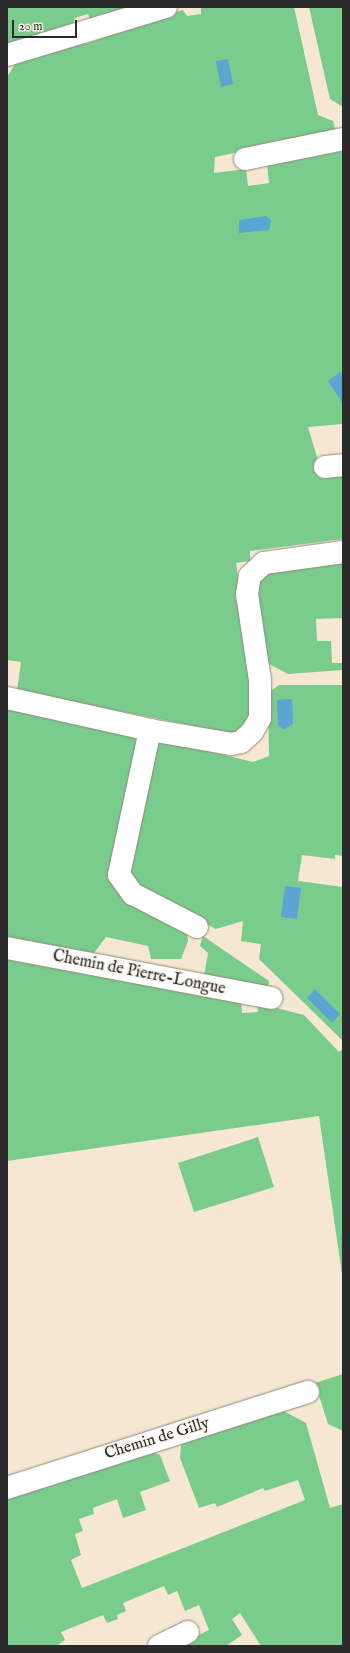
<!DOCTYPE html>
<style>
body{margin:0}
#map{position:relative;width:350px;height:1653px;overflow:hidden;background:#f6e7d3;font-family:"IM FELL English",serif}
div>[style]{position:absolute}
.green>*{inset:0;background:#7acc8d}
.water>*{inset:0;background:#5ca4d2}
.roads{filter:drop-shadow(0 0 1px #90897f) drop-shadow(0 0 1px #90897f)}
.minor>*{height:22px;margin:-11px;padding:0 11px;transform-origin:11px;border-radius:11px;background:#fff}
span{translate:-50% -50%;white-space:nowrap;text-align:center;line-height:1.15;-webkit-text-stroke:3px #f7f3e8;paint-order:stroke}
.street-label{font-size:16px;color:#2b2b2b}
.frame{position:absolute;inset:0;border:8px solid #2b2b2b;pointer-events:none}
.scale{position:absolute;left:12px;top:20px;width:65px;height:18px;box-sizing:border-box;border:2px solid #2b2b2b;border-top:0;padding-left:5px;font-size:12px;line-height:14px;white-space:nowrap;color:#2b2b2b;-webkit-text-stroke:3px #f7f3e8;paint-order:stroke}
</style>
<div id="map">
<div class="green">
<div style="clip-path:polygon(7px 7px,131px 7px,90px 19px,88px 14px,75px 18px,73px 25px,12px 46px,7px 43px)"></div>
<div style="clip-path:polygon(201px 7px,294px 7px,318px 115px,333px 121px,336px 132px,215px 157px,214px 173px,246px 169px,248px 186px,269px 183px,267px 164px,343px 151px,343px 424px,308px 427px,323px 477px,343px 475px,343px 539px,250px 551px,250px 561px,236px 563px,253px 674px,253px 717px,240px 735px,17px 691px,21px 662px,7px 660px,7px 77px,17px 61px,81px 41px,86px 44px,100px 39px,99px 34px,183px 10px,187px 16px,201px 14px)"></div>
<div style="clip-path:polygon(309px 7px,343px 7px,343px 107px,330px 99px)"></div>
<div style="clip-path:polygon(343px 559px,343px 618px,316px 619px,317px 641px,331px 641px,332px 663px,343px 663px,343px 670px,288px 674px,267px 663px,256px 588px,262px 575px)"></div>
<div style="clip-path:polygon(279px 685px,343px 685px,343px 856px,335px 855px,335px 859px,302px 855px,298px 881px,343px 887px,342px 1040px,259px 959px,261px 944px,241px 941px,243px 921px,216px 929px,141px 889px,129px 874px,155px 745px,163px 740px,253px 762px,269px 756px,268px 693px)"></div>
<div style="clip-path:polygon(7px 708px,132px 734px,138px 744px,110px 867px,186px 928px,188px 941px,181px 959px,151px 959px,148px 946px,106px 937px,94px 953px,7px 938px)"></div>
<div style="clip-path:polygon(203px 936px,269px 981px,268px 988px,204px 976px,208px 953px,200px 946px)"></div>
<div style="clip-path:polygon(7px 957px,241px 1000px,242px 1013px,258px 1012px,257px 1003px,304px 1015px,339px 1052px,343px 1049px,343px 1281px,319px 1116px,7px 1161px)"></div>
<div style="clip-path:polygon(258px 1137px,274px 1187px,194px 1212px,178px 1163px)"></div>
<div style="clip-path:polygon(343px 1374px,343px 1431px,328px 1424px,315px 1383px)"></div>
<div style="clip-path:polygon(280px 1409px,306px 1423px,330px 1508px,343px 1504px,343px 1646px,261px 1646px,240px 1613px,232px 1619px,242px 1635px,226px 1646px,176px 1646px,209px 1630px,199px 1605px,185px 1611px,177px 1591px,168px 1595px,164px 1586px,123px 1603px,126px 1611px,117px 1615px,118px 1619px,107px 1623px,103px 1615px,61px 1632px,65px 1640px,56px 1646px,7px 1646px,7px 1497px,153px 1452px,160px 1455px,170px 1481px,140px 1492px,146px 1510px,123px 1518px,117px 1499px,93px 1508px,94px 1514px,79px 1519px,83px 1531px,75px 1534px,81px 1555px,71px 1560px,82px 1588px,305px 1500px,298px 1480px,265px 1491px,263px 1488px,217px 1507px,215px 1503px,199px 1508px,180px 1458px,181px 1446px,187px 1440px)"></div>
</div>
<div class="water">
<div style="clip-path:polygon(228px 59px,233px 84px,221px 87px,216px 61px)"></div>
<div style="clip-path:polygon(266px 216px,271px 220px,269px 230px,239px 233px,239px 220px)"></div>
<div style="clip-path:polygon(340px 372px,343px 377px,343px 404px,328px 381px)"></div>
<div style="clip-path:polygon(292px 699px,293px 724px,284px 730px,278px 725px,277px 700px)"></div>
<div style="clip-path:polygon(285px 886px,301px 888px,297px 919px,281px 917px)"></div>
<div style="clip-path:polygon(315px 989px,340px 1014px,332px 1023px,307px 998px)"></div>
</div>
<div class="roads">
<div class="minor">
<div style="left:7px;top:55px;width:166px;rotate:-16.8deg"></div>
<div style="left:245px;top:159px;width:100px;rotate:-11.5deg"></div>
<div style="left:325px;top:467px;width:18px;rotate:-6deg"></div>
<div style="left:7px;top:698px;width:147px;rotate:12.6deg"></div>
<div style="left:150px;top:730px;width:82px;rotate:9.8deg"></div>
<div style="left:231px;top:744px;width:10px;rotate:-11deg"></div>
<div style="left:241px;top:742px;width:15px;rotate:-42deg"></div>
<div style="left:252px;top:732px;width:16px;rotate:-60deg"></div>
<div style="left:260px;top:718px;width:38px;rotate:-90deg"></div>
<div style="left:260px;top:680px;width:87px;rotate:-98.6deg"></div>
<div style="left:247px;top:594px;width:18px;rotate:-81deg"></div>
<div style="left:250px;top:576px;width:19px;rotate:-43deg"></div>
<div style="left:264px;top:563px;width:80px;rotate:-7.9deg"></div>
<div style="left:150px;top:730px;width:148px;rotate:102.1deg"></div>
<div style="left:119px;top:875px;width:24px;rotate:54deg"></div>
<div style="left:133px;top:894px;width:72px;rotate:27.3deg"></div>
<div style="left:7px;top:948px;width:269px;rotate:10.7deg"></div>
<div style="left:7px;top:1488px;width:316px;rotate:-17.7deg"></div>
<div style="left:159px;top:1646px;width:32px;rotate:-26deg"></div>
</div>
</div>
<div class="street-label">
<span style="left:139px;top:973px;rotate:11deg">Chemin de Pierre-Longue</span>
<span style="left:157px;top:1439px;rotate:-17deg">Chemin de Gilly</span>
</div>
<div class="frame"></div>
<div class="scale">20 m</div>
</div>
